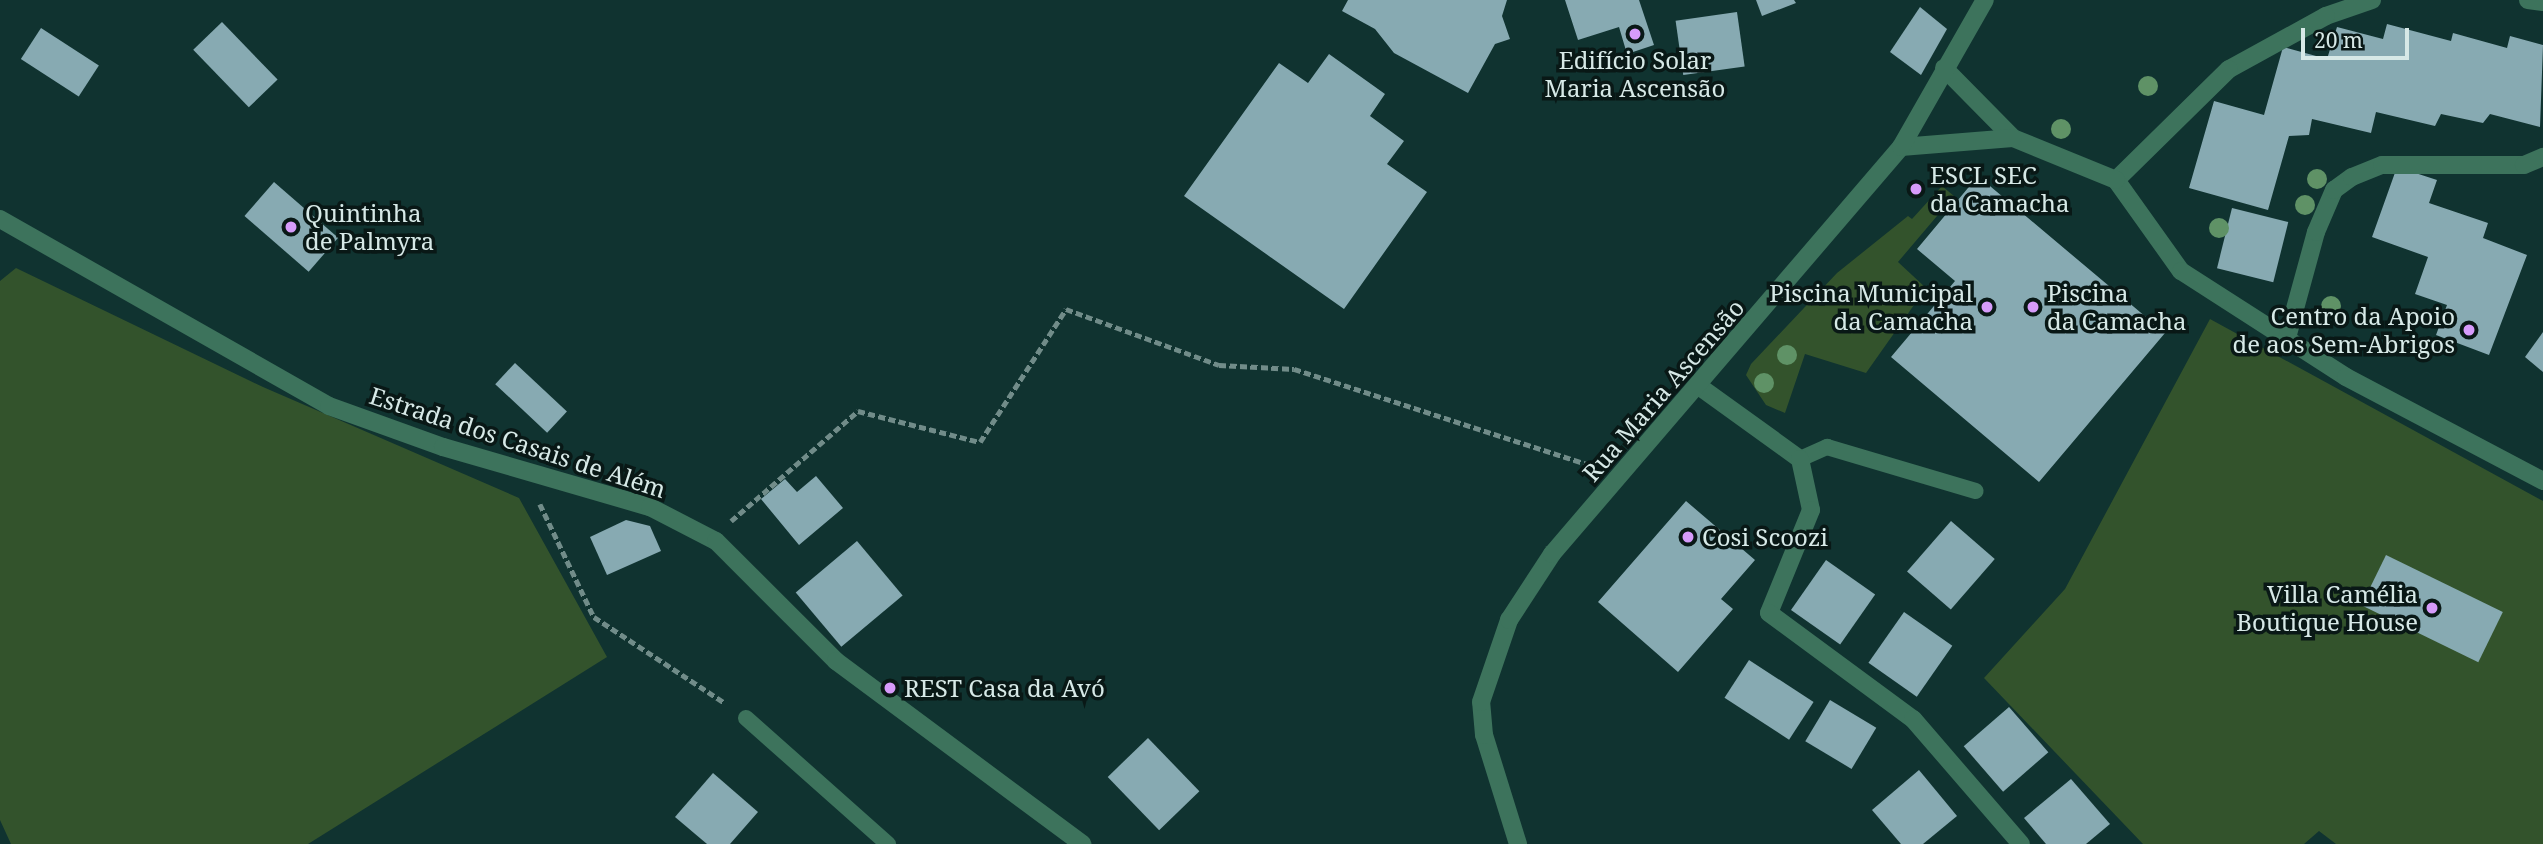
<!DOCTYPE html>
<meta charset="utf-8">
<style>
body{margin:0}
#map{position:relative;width:2543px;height:844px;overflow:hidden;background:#103330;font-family:"Noto Serif",serif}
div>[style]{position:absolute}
.green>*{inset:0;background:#33532c}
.building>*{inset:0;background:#87aab2;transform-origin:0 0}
.path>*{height:4.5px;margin-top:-2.25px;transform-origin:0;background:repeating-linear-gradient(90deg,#718c89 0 7px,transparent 0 10.5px)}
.lane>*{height:16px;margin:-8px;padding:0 8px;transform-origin:8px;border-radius:8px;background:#3d735c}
.street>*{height:18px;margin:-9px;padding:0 9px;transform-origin:9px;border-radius:9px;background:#3d735c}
.trees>*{width:20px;height:20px;margin:-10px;border-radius:50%;background:#5f9266}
.dots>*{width:19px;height:19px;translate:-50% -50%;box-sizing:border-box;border:4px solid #091816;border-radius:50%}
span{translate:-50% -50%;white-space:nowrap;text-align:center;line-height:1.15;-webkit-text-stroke:7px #091816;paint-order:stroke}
.poi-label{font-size:24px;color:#d7e9e7}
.left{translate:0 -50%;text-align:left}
.right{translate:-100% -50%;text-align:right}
.street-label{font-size:24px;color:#d7e9e7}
.scale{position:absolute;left:2301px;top:28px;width:108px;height:32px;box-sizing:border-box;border:4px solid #d7e9e7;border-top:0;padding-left:9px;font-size:21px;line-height:24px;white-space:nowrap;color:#d7e9e7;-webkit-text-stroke:5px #091816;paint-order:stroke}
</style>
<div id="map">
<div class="green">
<i style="clip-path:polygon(1942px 186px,1954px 196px,1898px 262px,1926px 288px,1866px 373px,1805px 354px,1785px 413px,1766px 405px,1746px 375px,1751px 364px,1837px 273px,1908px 216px,1912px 219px)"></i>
<i style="clip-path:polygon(16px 268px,263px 387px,519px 498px,607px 657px,308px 844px,11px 844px,0 820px,0 281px)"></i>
<i style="clip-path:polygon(2210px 319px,2543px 501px,2543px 844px,2336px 844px,2319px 831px,2304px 844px,2143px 844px,1984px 678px,2065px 589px)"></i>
</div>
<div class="building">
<i style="clip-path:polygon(1348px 0,1507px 0,1502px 16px,1510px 39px,1495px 44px,1468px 93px,1394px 53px,1375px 29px,1342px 11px)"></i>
<i style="clip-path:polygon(1565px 0,1639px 0,1654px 45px,1627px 54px,1619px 27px,1578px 40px)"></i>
<i style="clip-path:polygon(1756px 0,1794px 0,1796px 3px,1762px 16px)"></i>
<i style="clip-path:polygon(1920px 7px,1947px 29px,1921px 75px,1890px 52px)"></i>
<i style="left:1737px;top:12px;width:55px;height:62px;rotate:82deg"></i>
<i style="left:222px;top:22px;width:80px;height:40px;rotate:46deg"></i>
<i style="clip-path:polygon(2387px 24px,2451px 41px,2453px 33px,2507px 48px,2510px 36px,2543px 45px,2540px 127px,2490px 114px,2483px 123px,2441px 114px,2435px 126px,2376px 112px,2371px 133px,2312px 119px,2309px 135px,2289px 136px,2268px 210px,2189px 188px,2214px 101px,2264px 115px,2283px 47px,2327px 59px,2337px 27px,2383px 39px)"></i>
<i style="left:41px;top:28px;width:69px;height:37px;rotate:33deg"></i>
<i style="clip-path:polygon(1329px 54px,1385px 94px,1370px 116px,1404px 141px,1387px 164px,1427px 192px,1344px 309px,1184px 196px,1279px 63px,1308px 83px)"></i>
<i style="clip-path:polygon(2397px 167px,2437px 180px,2429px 203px,2488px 223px,2483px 238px,2527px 255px,2489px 355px,2436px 335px,2447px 305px,2415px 294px,2428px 257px,2372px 237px)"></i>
<i style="clip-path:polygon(1978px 176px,2165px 333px,2039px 482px,1891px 357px,1955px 281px,1917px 249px)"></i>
<i style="left:274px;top:182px;width:85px;height:45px;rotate:41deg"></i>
<i style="left:2232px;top:208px;width:58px;height:62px;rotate:14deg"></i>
<i style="clip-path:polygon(2543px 332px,2543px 372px,2525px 357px)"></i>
<i style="left:515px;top:363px;width:71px;height:29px;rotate:43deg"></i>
<i style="clip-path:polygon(816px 476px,843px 508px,799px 545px,761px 499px,785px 479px,797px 492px)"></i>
<i style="clip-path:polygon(1686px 501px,1755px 560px,1721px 599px,1733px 609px,1678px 672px,1598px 602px)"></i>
<i style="clip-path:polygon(626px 520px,650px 526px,661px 551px,607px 575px,590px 537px)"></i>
<i style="left:1951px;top:521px;width:58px;height:67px;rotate:41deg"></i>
<i style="left:857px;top:541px;width:71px;height:80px;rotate:50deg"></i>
<i style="left:2386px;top:555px;width:130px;height:56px;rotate:26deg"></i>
<i style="left:1826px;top:560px;width:60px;height:61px;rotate:35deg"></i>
<i style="left:1904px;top:612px;width:59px;height:62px;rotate:35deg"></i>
<i style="left:1749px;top:660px;width:77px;height:45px;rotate:33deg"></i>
<i style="left:1830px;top:700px;width:54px;height:48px;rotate:31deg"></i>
<i style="left:2009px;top:707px;width:60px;height:60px;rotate:49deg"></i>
<i style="left:1148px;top:738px;width:74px;height:56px;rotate:46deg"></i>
<i style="clip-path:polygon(1919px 770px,1957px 816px,1923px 844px,1901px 844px,1872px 810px)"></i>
<i style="clip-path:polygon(713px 773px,758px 812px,730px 844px,707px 844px,675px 817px)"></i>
<i style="clip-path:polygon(2071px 779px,2110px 824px,2086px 844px,2046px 844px,2024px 818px)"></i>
</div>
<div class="path">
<i style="left:540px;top:504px;width:125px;rotate:64.5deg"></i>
<i style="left:594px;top:617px;width:157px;rotate:33.3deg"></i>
<i style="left:731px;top:521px;width:168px;rotate:-40.9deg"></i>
<i style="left:858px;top:411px;width:126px;rotate:14.3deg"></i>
<i style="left:980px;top:442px;width:158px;rotate:-57.1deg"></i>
<i style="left:1066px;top:309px;width:163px;rotate:20.1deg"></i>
<i style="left:1219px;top:365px;width:75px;rotate:3.1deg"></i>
<i style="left:1294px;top:369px;width:313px;rotate:18deg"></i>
</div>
<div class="lane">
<i style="left:1800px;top:459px;width:30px;rotate:-24deg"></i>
<i style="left:1827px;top:447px;width:155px;rotate:16.5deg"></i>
<i style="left:746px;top:718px;width:190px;rotate:41.6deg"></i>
</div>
<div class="street">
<i style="left:2372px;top:0;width:49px;rotate:160.8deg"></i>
<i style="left:2326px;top:16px;width:111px;rotate:151.3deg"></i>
<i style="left:2229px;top:69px;width:158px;rotate:135.5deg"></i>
<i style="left:2116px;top:180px;width:112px;rotate:54.5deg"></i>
<i style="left:2181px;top:271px;width:196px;rotate:32.7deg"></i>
<i style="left:2346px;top:377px;width:223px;rotate:27.8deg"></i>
<i style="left:2528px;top:0;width:15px;rotate:8deg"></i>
<i style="left:1944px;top:68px;width:98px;rotate:45.4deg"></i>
<i style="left:2013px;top:138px;width:111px;rotate:22.2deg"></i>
<i style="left:1901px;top:147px;width:112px;rotate:-4.6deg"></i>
<i style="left:0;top:219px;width:378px;rotate:29.6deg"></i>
<i style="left:329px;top:406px;width:121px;rotate:19.8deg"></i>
<i style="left:443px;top:447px;width:216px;rotate:16.2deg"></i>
<i style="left:650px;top:507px;width:74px;rotate:27.3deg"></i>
<i style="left:716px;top:541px;width:170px;rotate:45deg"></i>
<i style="left:836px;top:661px;width:307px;rotate:36.6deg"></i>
<i style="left:2287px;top:338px;width:110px;rotate:-74.7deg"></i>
<i style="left:2316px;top:232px;width:46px;rotate:-66.8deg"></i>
<i style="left:2334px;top:190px;width:22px;rotate:-36deg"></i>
<i style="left:2352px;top:177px;width:32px;rotate:-22deg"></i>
<i style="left:2382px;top:165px;width:142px"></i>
<i style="left:2524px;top:165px;width:21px;rotate:-23deg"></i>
<i style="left:1700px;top:387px;width:123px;rotate:35.8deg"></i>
<i style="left:1800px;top:459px;width:52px;rotate:77.8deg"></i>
<i style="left:1811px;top:510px;width:111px;rotate:112.2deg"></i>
<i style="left:1769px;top:613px;width:179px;rotate:36.4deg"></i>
<i style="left:1913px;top:719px;width:165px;rotate:49.2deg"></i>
<i style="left:1518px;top:844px;width:114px;rotate:-107.3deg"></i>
<i style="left:1484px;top:735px;width:33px;rotate:-95deg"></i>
<i style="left:1481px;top:702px;width:87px;rotate:-71.1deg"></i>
<i style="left:1509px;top:620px;width:79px;rotate:-56.9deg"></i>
<i style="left:1552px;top:554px;width:536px;rotate:-49.39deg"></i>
<i style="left:1901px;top:147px;width:169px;rotate:-60.3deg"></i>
</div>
<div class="trees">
<i style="left:2148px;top:86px"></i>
<i style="left:2061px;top:129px"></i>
<i style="left:2317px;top:179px"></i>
<i style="left:2305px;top:205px"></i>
<i style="left:2219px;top:228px"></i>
<i style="left:2331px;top:306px"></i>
<i style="left:1787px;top:355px"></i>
<i style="left:1764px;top:383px"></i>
</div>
<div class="dots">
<i style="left:1635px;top:34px;background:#d69bfa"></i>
<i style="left:1916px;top:189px;background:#d69bfa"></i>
<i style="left:291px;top:227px;background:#d69bfa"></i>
<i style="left:1987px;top:307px;background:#d69bfa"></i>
<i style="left:2033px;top:307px;background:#d69bfa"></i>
<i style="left:2469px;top:330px;background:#d69bfa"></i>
<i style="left:1688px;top:537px;background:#d69bfa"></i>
<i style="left:2432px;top:608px;background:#d69bfa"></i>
<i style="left:890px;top:688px;background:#d69bfa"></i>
</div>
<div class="poi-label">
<span style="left:1635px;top:74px">Edifício Solar<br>Maria Ascensão</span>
<span class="left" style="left:1930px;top:189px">ESCL SEC<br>da Camacha</span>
<span class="left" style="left:305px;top:227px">Quintinha<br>de Palmyra</span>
<span class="right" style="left:1973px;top:307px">Piscina Municipal<br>da Camacha</span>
<span class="left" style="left:2047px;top:307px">Piscina<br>da Camacha</span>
<span class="right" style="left:2455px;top:330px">Centro da Apoio<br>de aos Sem-Abrigos</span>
<span class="left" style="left:1702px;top:537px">Cosi Scoozi</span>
<span class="right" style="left:2418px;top:608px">Villa Camélia<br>Boutique House</span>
<span class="left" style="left:904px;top:688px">REST Casa da Avó</span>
</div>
<div class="street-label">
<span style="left:1663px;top:390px;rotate:-49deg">Rua Maria Ascensão</span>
<span style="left:518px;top:442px;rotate:18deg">Estrada dos Casais de Além</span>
</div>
<div class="scale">20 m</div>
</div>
